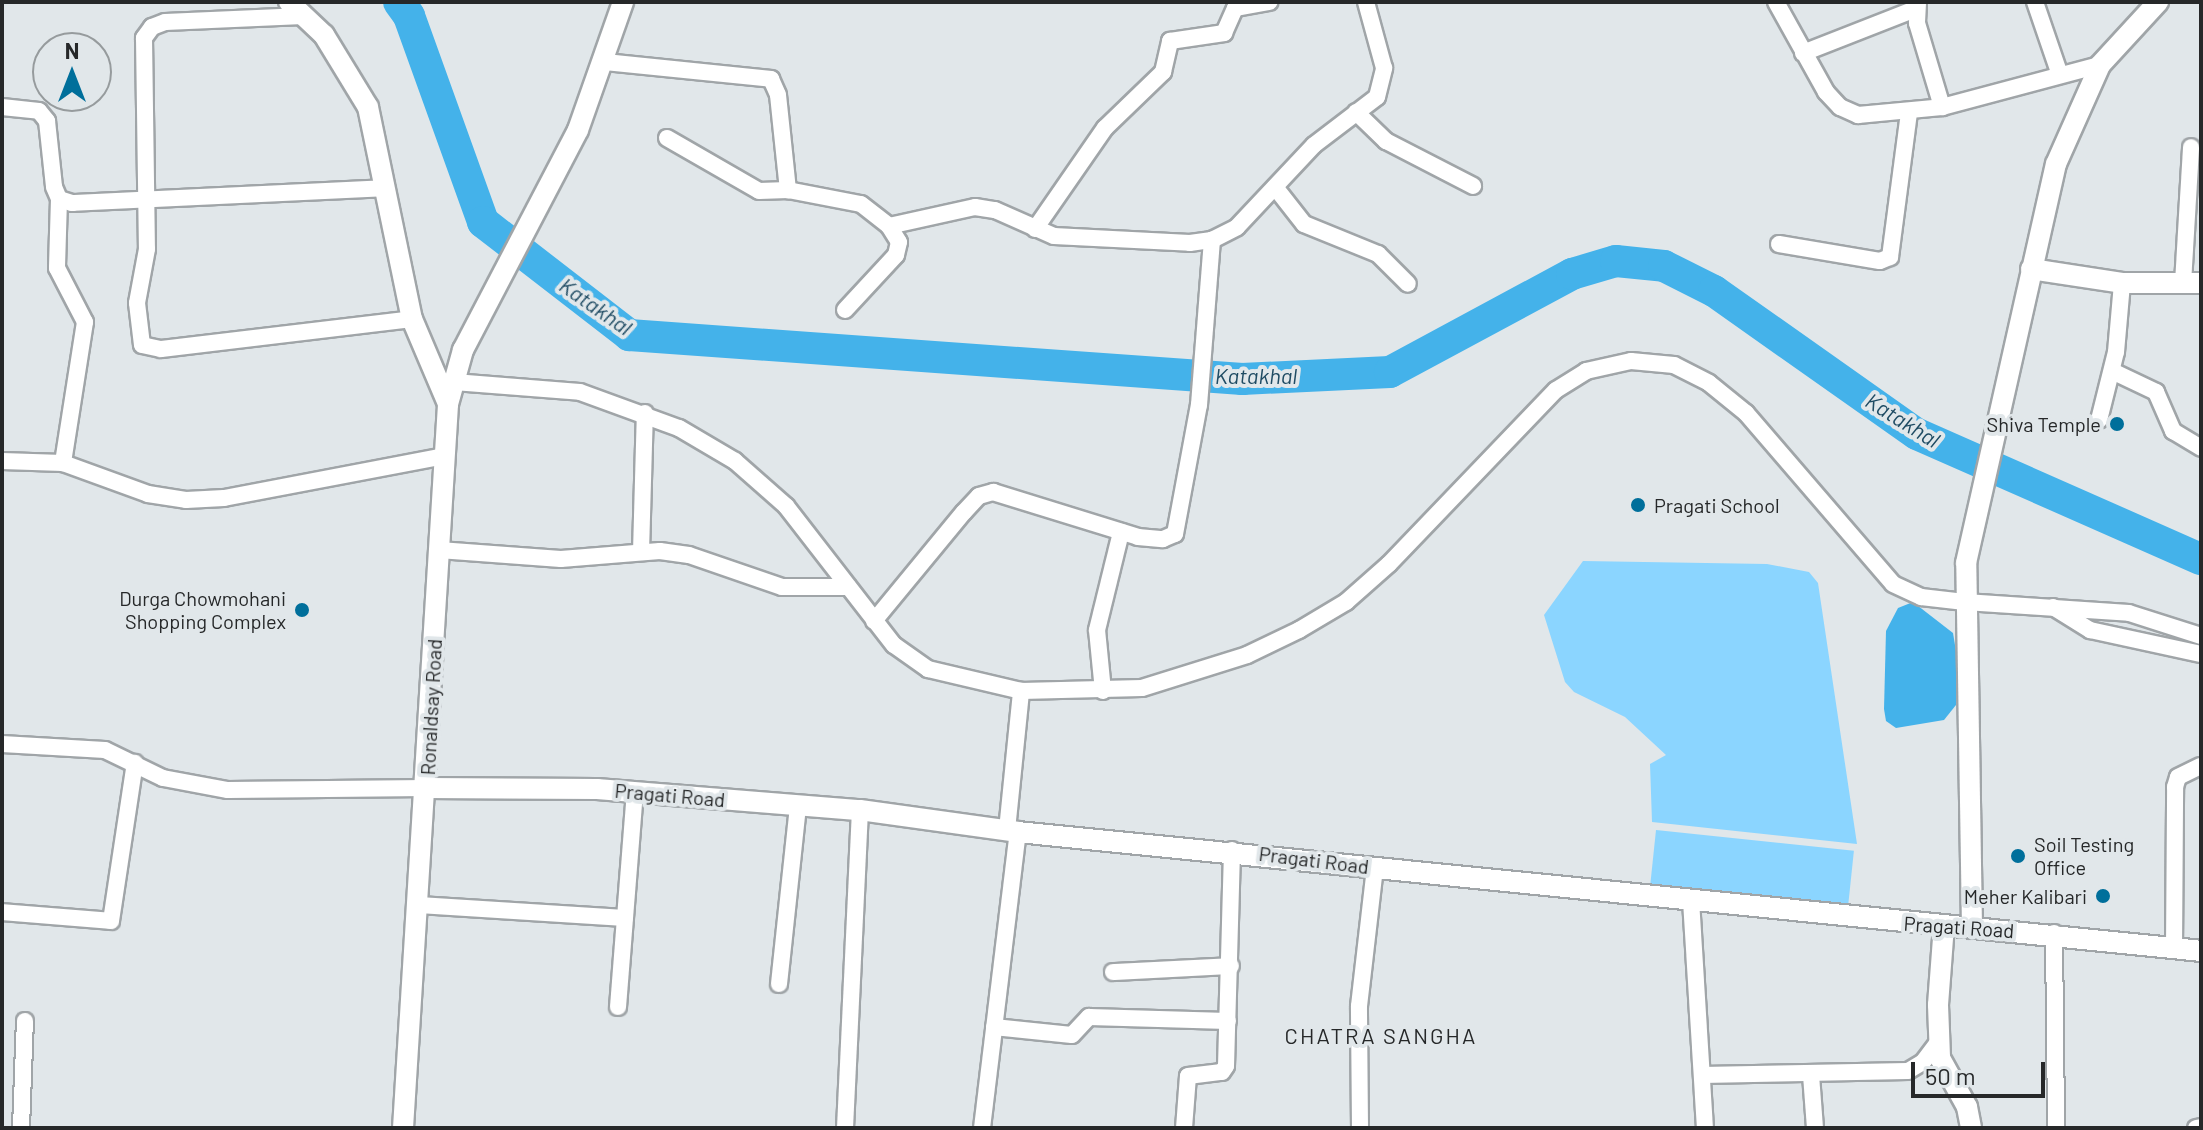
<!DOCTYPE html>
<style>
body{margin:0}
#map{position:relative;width:2203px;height:1130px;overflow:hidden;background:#e1e7ea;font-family:Barlow,sans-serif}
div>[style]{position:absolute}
.green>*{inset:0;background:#8bd5ff;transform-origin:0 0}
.water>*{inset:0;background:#44b2ea}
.river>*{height:32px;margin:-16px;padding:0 16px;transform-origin:16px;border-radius:16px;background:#44b2ea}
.roads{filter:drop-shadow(2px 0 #a0a5a8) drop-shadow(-2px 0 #a0a5a8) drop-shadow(0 2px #a0a5a8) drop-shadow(0 -2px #a0a5a8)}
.minor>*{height:16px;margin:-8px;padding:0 8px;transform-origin:8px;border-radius:8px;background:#fff}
.tertiary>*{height:20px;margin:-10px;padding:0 10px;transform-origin:10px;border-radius:10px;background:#fff}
.dots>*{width:22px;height:22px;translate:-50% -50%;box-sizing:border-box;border:4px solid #e1e7ea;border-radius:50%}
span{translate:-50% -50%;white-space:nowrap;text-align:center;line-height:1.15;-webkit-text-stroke:8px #e1e7ea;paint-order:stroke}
.poi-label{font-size:20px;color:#262829}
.right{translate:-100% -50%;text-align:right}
.left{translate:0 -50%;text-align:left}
.street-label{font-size:20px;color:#262829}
.water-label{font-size:22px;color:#1f4b63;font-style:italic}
.neighbourhood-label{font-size:22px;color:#262829;letter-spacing:2px}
.frame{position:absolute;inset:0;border:4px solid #262829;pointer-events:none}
.north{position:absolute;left:32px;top:32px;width:80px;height:80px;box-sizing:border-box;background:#e1e7ea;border:2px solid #969b9d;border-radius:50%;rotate:0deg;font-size:22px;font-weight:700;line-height:32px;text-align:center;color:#262829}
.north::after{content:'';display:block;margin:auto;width:28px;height:36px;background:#006f9b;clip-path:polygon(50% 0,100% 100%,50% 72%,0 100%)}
.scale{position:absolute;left:1911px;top:1062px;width:134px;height:36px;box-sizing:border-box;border:4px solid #262829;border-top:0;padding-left:10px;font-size:24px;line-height:28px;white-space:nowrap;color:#262829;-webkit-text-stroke:6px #e1e7ea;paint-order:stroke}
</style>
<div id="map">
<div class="green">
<i style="clip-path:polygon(1583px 561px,1767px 564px,1809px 572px,1818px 583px,1857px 844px,1652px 822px,1650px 764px,1666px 755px,1625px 717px,1574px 692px,1565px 682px,1544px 615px)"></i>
<i style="left:1656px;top:830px;width:199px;height:55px;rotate:6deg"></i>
</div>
<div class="water">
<i style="clip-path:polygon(1913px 602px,1953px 633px,1959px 669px,1956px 705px,1944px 720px,1896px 728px,1886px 721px,1884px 709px,1886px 631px,1898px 608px)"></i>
</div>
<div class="river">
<i style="left:399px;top:2px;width:17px;rotate:54deg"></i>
<i style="left:409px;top:16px;width:219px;rotate:70.2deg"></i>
<i style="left:483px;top:222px;width:185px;rotate:37.7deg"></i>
<i style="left:629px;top:335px;width:615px;rotate:4.11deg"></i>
<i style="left:1242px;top:379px;width:148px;rotate:-2.7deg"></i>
<i style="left:1390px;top:372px;width:207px;rotate:-28.3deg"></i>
<i style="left:1572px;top:274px;width:46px;rotate:-16.5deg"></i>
<i style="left:1616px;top:261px;width:48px;rotate:5.9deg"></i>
<i style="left:1664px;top:266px;width:56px;rotate:26.6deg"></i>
<i style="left:1714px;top:291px;width:248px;rotate:35.2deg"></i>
<i style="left:1917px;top:434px;width:310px;rotate:23.8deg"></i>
</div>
<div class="roads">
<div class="minor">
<i style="left:1776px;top:2px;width:103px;rotate:60.9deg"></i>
<i style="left:1826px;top:92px;width:21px;rotate:47deg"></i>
<i style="left:1840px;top:107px;width:20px;rotate:24deg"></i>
<i style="left:1858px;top:115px;width:84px;rotate:-5.4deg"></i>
<i style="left:1942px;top:107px;width:163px;rotate:-14.9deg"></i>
<i style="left:2035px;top:2px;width:77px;rotate:71.1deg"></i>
<i style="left:1918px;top:3px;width:20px;rotate:93deg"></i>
<i style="left:1917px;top:23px;width:88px;rotate:73.4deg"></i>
<i style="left:303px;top:16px;width:138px;rotate:177.5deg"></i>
<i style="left:165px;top:22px;width:14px;rotate:159deg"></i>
<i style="left:152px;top:27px;width:14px;rotate:126deg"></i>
<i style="left:144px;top:38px;width:211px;rotate:89.2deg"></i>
<i style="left:147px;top:249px;width:55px;rotate:100.5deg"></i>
<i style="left:137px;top:303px;width:42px;rotate:83.2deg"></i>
<i style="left:142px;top:345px;width:19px;rotate:12deg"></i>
<i style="left:161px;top:349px;width:253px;rotate:-6.8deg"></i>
<i style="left:1803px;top:53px;width:120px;rotate:-21.4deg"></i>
<i style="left:605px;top:62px;width:167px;rotate:5.8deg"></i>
<i style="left:771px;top:79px;width:17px;rotate:66deg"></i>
<i style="left:778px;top:95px;width:96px;rotate:84deg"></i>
<i style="left:788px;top:190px;width:74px;rotate:10.9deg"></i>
<i style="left:861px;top:204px;width:36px;rotate:38deg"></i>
<i style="left:889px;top:226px;width:88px;rotate:-12.5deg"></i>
<i style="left:975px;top:207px;width:20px;rotate:9deg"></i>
<i style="left:995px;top:210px;width:64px;rotate:23.8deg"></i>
<i style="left:1054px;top:236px;width:136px;rotate:2.9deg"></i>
<i style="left:1190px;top:243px;width:22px;rotate:-8deg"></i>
<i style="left:1212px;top:240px;width:28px;rotate:-27deg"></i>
<i style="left:1237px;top:227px;width:112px;rotate:-46.8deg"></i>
<i style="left:1314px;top:145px;width:79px;rotate:-37.3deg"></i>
<i style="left:1377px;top:97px;width:30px;rotate:-76deg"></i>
<i style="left:1384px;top:68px;width:68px;rotate:-105.3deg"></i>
<i style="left:2px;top:107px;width:37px;rotate:6deg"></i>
<i style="left:39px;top:111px;width:13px;rotate:51deg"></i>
<i style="left:47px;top:121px;width:66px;rotate:83.9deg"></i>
<i style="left:54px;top:187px;width:13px;rotate:67deg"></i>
<i style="left:59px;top:199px;width:14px;rotate:17deg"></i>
<i style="left:72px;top:203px;width:314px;rotate:-2.7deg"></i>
<i style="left:1356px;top:112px;width:42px;rotate:44deg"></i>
<i style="left:1386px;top:141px;width:98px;rotate:27.3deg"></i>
<i style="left:667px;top:138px;width:106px;rotate:29.9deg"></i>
<i style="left:759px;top:191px;width:29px;rotate:-2deg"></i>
<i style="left:1275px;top:187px;width:47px;rotate:51.9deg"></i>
<i style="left:1304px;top:224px;width:80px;rotate:22.1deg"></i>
<i style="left:1378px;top:254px;width:42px;rotate:45deg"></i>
<i style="left:59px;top:199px;width:69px;rotate:91.7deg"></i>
<i style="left:57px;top:268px;width:61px;rotate:62.6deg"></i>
<i style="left:85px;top:322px;width:143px;rotate:98.9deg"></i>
<i style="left:1035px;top:229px;width:123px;rotate:-55.3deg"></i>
<i style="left:1105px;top:128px;width:81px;rotate:-44deg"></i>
<i style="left:1163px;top:72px;width:32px;rotate:-77deg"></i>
<i style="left:1170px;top:41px;width:55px;rotate:-8.4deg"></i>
<i style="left:1224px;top:33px;width:27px;rotate:-66deg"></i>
<i style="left:1235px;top:8px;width:35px;rotate:-10deg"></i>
<i style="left:1779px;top:244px;width:102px;rotate:9.6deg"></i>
<i style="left:1880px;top:261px;width:11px;rotate:-22deg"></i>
<i style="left:1890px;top:257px;width:145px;rotate:-82.5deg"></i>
<i style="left:2183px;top:283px;width:136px;rotate:-86.6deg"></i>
<i style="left:845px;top:310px;width:75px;rotate:-47.2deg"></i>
<i style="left:896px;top:255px;width:13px;rotate:-77deg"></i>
<i style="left:899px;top:242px;width:19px;rotate:-122deg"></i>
<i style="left:2112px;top:371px;width:49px;rotate:25.5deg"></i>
<i style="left:2156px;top:392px;width:43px;rotate:66.4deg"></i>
<i style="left:2173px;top:431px;width:33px;rotate:31deg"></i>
<i style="left:454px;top:382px;width:126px;rotate:4.5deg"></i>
<i style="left:580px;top:392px;width:105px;rotate:20deg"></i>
<i style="left:679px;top:428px;width:65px;rotate:30.5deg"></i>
<i style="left:735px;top:461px;width:68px;rotate:41.4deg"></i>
<i style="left:786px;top:506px;width:176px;rotate:52.2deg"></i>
<i style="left:894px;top:645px;width:42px;rotate:35.2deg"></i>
<i style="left:928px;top:669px;width:96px;rotate:13.3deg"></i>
<i style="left:1021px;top:691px;width:121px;rotate:-1.4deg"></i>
<i style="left:1142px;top:688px;width:110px;rotate:-17.4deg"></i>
<i style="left:1247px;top:655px;width:58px;rotate:-25.7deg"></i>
<i style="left:1299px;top:630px;width:55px;rotate:-30.8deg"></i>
<i style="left:1346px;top:602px;width:57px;rotate:-41.5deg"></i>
<i style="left:1389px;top:564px;width:241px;rotate:-46.2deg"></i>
<i style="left:1556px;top:390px;width:36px;rotate:-32deg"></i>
<i style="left:1586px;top:371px;width:46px;rotate:-12.5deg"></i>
<i style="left:1631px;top:361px;width:43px;rotate:5.3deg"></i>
<i style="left:1674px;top:365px;width:39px;rotate:27deg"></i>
<i style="left:1709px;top:383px;width:48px;rotate:39deg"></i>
<i style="left:1746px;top:413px;width:225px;rotate:49.3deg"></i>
<i style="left:1893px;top:584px;width:31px;rotate:25deg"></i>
<i style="left:1921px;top:597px;width:44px;rotate:6.5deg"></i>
<i style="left:1965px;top:602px;width:164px;rotate:3.8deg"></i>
<i style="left:2129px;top:613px;width:76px;rotate:17.7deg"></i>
<i style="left:2099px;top:420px;width:70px;rotate:-76deg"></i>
<i style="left:2116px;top:352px;width:69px;rotate:-85deg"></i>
<i style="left:2px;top:461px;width:61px;rotate:1.9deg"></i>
<i style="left:63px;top:463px;width:90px;rotate:20deg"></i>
<i style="left:148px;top:494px;width:38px;rotate:9deg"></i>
<i style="left:186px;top:500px;width:38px;rotate:-3deg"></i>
<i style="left:224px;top:498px;width:224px;rotate:-10.8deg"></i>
<i style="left:439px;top:550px;width:122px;rotate:4.2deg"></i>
<i style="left:561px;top:559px;width:99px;rotate:-4.6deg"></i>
<i style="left:660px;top:551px;width:29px;rotate:8deg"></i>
<i style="left:689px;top:555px;width:98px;rotate:19deg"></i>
<i style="left:782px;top:587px;width:66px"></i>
<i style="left:641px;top:552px;width:139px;rotate:-88.4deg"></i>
<i style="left:2053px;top:607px;width:44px;rotate:31.9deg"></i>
<i style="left:2090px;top:630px;width:114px;rotate:12.2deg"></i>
<i style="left:874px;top:621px;width:141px;rotate:-50.5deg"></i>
<i style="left:964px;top:512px;width:22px;rotate:-47deg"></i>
<i style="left:979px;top:496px;width:15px;rotate:-16deg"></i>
<i style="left:993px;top:492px;width:152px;rotate:17.2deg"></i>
<i style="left:1138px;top:537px;width:25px;rotate:5deg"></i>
<i style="left:1163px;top:539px;width:13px;rotate:-23deg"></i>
<i style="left:1175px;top:534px;width:131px;rotate:-79.5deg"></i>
<i style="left:1199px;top:405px;width:166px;rotate:-85.5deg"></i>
<i style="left:1103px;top:691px;width:61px;rotate:-95.6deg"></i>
<i style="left:1097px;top:630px;width:101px;rotate:-76.2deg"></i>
<i style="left:2px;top:744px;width:103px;rotate:3.3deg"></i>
<i style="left:105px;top:750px;width:64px;rotate:25.8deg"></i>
<i style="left:163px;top:778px;width:66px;rotate:10.5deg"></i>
<i style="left:228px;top:790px;width:199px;rotate:-0.6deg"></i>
<i style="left:1007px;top:830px;width:140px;rotate:-84.2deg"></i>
<i style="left:1691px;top:900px;width:228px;rotate:86.5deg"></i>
<i style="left:419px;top:905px;width:206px;rotate:3.6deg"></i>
<i style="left:2px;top:912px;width:109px;rotate:4.7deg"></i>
<i style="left:111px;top:921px;width:160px;rotate:-81.4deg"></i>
<i style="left:2054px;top:933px;width:195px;rotate:89.4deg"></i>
<i style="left:2174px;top:948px;width:161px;rotate:-89.6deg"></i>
<i style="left:2175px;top:787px;width:10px;rotate:-73deg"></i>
<i style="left:2178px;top:777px;width:25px;rotate:-26deg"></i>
<i style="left:1113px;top:972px;width:118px;rotate:-2.9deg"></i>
<i style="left:779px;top:984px;width:180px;rotate:-83.9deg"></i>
<i style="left:618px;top:1007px;width:216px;rotate:-85.5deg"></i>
<i style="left:994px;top:1027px;width:78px;rotate:5.9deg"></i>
<i style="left:1072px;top:1035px;width:25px;rotate:-47deg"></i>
<i style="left:1089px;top:1017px;width:139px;rotate:1.6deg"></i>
<i style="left:1702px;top:1075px;width:206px;rotate:-1.1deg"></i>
<i style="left:1908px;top:1071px;width:17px;rotate:-31deg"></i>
<i style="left:1923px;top:1062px;width:26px;rotate:-53deg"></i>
<i style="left:1811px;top:1075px;width:53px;rotate:85.7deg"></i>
<i style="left:21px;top:1128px;width:107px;rotate:-87.9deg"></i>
<i style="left:845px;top:1128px;width:318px;rotate:-87.3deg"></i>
<i style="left:982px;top:1128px;width:298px;rotate:-83.1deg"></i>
<i style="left:1184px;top:1128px;width:52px;rotate:-85.6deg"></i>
<i style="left:1188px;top:1076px;width:34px;rotate:-7deg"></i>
<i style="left:1222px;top:1072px;width:7px;rotate:-56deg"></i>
<i style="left:1226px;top:1066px;width:216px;rotate:-88.4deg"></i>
<i style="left:1360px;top:1128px;width:122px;rotate:-90.5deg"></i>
<i style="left:1359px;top:1006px;width:140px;rotate:-83.4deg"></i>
<i style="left:2196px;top:1128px;width:5px;rotate:-11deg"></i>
</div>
<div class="tertiary">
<i style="left:289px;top:2px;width:48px;rotate:43.3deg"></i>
<i style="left:324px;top:35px;width:84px;rotate:58.6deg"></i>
<i style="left:368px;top:107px;width:217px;rotate:78.3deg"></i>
<i style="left:412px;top:319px;width:92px;rotate:67deg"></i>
<i style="left:2031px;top:269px;width:92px;rotate:8.7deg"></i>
<i style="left:2122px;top:283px;width:79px"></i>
<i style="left:427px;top:788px;width:170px;rotate:0.3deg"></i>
<i style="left:597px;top:789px;width:264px;rotate:4.6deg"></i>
<i style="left:860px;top:810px;width:160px;rotate:7.9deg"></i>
<i style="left:1018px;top:832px;width:1189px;rotate:5.74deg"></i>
<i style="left:1944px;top:925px;width:80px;rotate:94.3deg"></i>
<i style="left:1938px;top:1005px;width:53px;rotate:87.8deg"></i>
<i style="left:1940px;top:1058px;width:56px;rotate:61.1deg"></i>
<i style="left:1967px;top:1107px;width:21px;rotate:79deg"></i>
<i style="left:1972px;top:928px;width:365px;rotate:-90.9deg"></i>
<i style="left:1966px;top:563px;width:409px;rotate:-77.3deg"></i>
<i style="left:2056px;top:164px;width:108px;rotate:-66deg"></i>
<i style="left:2100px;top:65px;width:86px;rotate:-47.4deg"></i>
<i style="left:403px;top:1128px;width:725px;rotate:-86.44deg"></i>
<i style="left:448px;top:404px;width:56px;rotate:-74.5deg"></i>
<i style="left:463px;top:350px;width:248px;rotate:-62.4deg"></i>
<i style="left:578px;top:130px;width:136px;rotate:-70.6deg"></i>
</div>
</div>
<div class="dots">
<i style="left:2117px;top:424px;background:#006f9b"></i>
<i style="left:1638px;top:505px;background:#006f9b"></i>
<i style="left:302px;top:610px;background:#006f9b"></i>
<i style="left:2018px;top:856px;background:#006f9b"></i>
<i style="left:2103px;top:896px;background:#006f9b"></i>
</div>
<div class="poi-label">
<span class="right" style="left:2101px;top:424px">Shiva Temple</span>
<span class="left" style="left:1654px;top:505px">Pragati School</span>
<span class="right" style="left:286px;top:610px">Durga Chowmohani<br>Shopping Complex</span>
<span class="left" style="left:2034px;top:856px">Soil Testing<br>Office</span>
<span class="right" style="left:2087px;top:896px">Meher Kalibari</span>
</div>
<div class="street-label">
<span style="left:431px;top:707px;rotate:-87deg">Ronaldsay Road</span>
<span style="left:670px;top:795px;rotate:5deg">Pragati Road</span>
<span style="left:1314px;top:860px;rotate:7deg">Pragati Road</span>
<span style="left:1959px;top:927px;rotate:4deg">Pragati Road</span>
</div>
<div class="water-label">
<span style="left:596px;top:306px;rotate:35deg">Katakhal</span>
<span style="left:1256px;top:376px">Katakhal</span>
<span style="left:1903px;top:420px;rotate:32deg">Katakhal</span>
</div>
<div class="neighbourhood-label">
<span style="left:1381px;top:1036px">CHATRA SANGHA</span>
</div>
<div class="frame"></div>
<div class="north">N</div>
<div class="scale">50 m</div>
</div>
